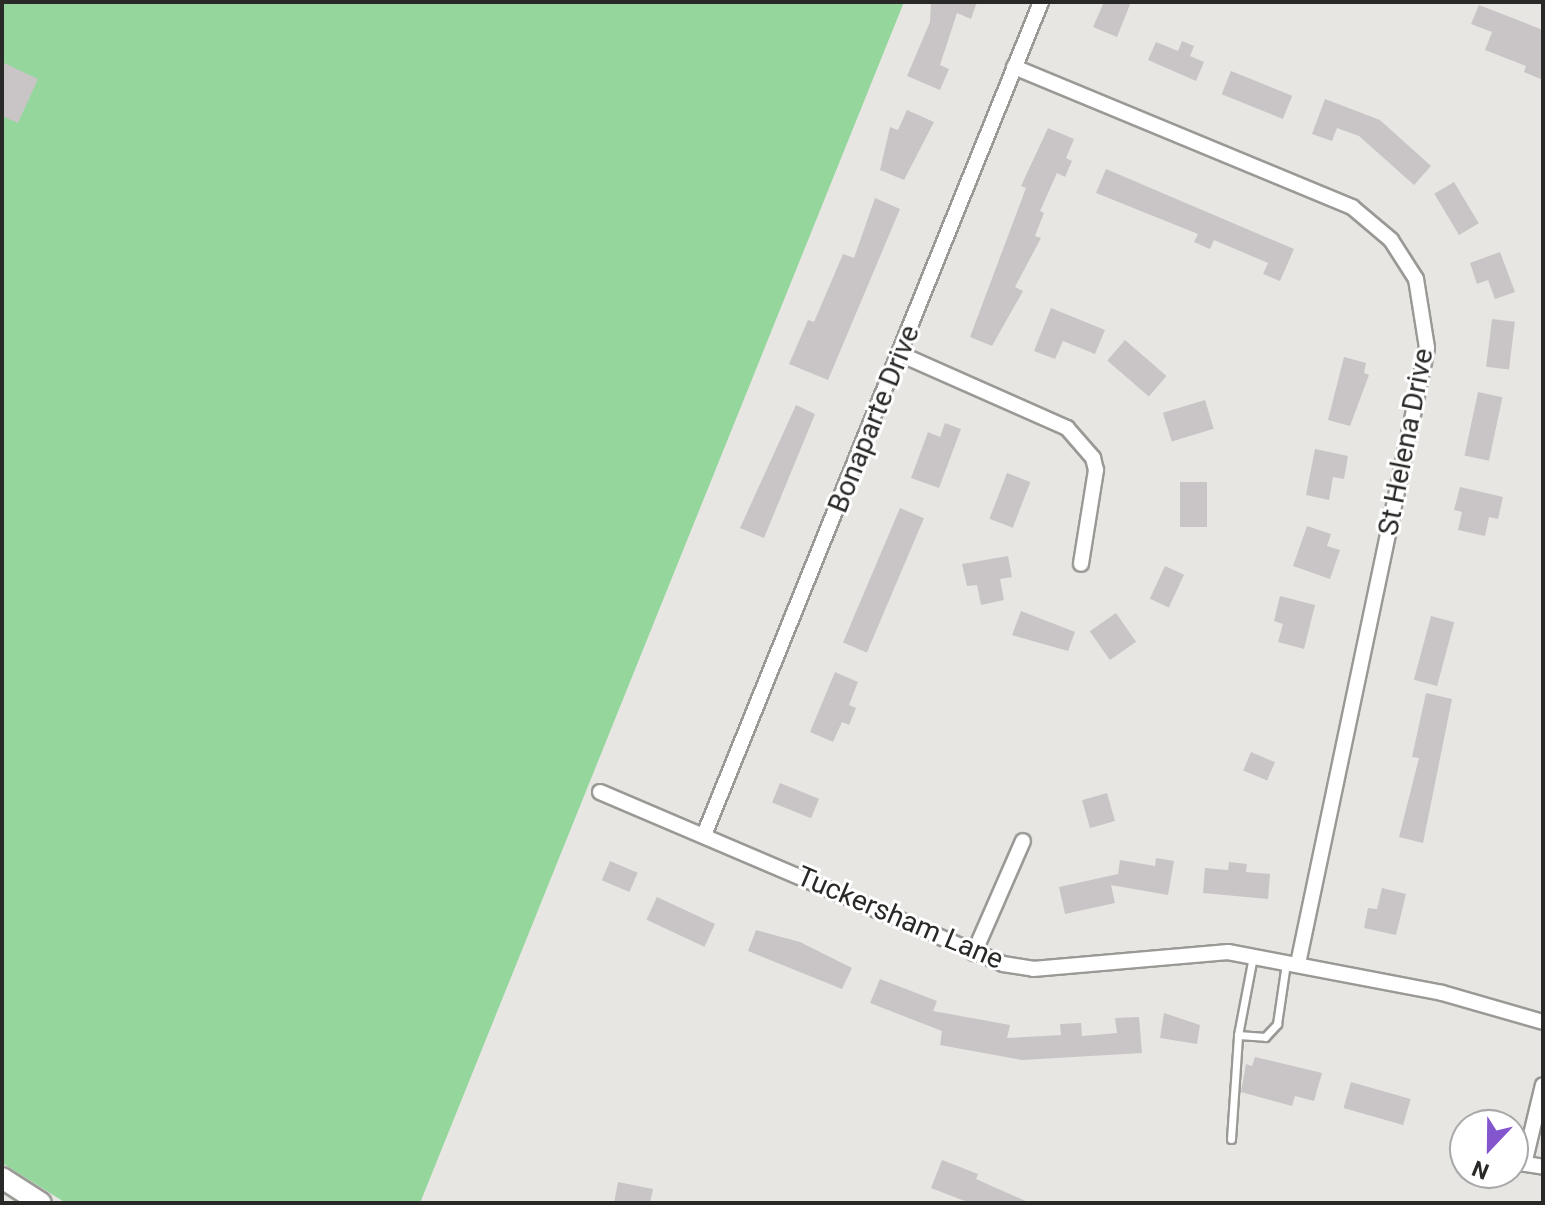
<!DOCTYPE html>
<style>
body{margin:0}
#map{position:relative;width:1545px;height:1205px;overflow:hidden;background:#e7e6e2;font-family:Roboto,sans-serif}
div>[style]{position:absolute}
.green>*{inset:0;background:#94d69c}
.building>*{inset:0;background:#c9c5c7;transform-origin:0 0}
.roads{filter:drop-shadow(2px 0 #9a9995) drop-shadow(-2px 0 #9a9995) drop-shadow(0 2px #9a9995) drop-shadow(0 -2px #9a9995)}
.lane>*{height:7px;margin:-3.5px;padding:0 3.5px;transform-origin:3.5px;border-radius:3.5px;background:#fff}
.street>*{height:14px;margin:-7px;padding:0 7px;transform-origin:7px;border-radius:7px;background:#fff}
.secondary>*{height:20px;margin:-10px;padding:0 10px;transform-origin:10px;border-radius:10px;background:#fff}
span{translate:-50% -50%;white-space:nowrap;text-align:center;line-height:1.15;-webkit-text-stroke:6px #fff;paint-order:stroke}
.street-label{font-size:28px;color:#292927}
.frame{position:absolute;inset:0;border:4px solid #292927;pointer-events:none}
.north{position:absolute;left:1449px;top:1109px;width:80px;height:80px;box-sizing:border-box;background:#fff;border:2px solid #a9a9a9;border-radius:50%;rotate:202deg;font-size:22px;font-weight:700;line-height:32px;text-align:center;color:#292927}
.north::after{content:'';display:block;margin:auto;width:28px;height:36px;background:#8456ce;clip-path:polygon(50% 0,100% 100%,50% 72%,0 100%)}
</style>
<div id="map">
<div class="green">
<i style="clip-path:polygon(2px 2px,904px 2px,420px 1203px,66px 1203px,2px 1163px)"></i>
</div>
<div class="building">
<i style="clip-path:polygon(931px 2px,977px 2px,971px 19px,957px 13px,940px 65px,949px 69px,940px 90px,907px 76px,930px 22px)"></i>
<i style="clip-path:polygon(1104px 2px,1131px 2px,1117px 37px,1093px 27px)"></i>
<i style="clip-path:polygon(1479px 5px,1543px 30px,1543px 80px,1524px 72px,1526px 66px,1485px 50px,1492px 32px,1471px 24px)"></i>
<i style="clip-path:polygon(1182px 41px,1194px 46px,1190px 56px,1204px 62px,1196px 81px,1148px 60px,1156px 42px,1178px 51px)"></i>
<i style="clip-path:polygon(2px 62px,38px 79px,18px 123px,2px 116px)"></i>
<i style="left:1231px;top:71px;width:66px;height:25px;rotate:22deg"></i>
<i style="clip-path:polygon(1325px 99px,1380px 120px,1431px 166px,1414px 185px,1359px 136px,1337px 128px,1332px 141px,1312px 134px)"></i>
<i style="clip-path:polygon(907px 110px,934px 122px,904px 180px,880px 170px,890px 127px,898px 130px)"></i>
<i style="clip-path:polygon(1048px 128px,1074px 139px,1066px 158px,1072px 161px,1065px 177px,1057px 173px,1040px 211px,1044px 213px,1035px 236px,1041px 238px,1015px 287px,1023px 291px,992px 346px,970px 337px,1026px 188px,1021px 186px)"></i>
<i style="clip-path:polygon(1106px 169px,1294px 249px,1280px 281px,1263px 274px,1268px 263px,1214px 240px,1210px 249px,1194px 242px,1198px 234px,1096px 193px)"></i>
<i style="left:1454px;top:182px;width:48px;height:23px;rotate:59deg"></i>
<i style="clip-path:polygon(875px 198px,900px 209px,828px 380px,789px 364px,808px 320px,814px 322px,843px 254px,854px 258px)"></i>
<i style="clip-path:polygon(1500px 252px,1515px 292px,1495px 299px,1488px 280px,1477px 284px,1470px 263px)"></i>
<i style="clip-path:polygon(1051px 308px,1105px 330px,1095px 354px,1063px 341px,1055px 359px,1034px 351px)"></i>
<i style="left:1492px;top:319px;width:23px;height:48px;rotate:7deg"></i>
<i style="left:1125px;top:340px;width:55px;height:27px;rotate:41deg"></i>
<i style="clip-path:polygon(1344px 357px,1366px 363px,1364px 373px,1369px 375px,1350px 426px,1328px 420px)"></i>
<i style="left:1478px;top:392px;width:25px;height:65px;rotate:12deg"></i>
<i style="left:1205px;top:400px;width:30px;height:44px;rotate:73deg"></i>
<i style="clip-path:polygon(796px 405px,815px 414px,764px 538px,740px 528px)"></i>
<i style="clip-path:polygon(945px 423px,961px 429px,939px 488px,911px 478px,928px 432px,940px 437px)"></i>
<i style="clip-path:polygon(1315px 449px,1348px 456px,1344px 479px,1333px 477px,1329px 500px,1306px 495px)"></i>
<i style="left:1007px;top:473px;width:25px;height:49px;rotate:21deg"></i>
<i style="left:1180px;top:482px;width:27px;height:45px"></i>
<i style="clip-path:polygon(1460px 487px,1503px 497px,1498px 519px,1489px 517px,1485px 536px,1458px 530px,1462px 512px,1454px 510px)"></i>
<i style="left:900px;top:508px;width:26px;height:146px;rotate:23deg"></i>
<i style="clip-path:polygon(1307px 526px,1331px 534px,1327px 546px,1340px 550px,1330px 579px,1293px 566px)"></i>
<i style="clip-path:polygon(1008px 556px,1012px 577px,1000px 579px,1004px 600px,981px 605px,977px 585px,967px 586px,962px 564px)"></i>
<i style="left:1165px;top:566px;width:21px;height:36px;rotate:25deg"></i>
<i style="clip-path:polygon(1280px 596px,1315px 605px,1304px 649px,1278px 642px,1283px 624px,1274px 621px)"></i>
<i style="clip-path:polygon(1021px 611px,1075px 632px,1068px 651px,1012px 635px)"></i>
<i style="left:1116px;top:613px;width:35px;height:32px;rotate:55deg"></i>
<i style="left:1431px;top:616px;width:24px;height:66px;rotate:15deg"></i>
<i style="clip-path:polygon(835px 672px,858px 682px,849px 705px,856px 708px,849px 725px,842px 722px,833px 742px,810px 732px)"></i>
<i style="clip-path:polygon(1426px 693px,1452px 699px,1423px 843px,1399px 837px,1419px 758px,1412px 757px)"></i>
<i style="left:1251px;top:752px;width:26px;height:20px;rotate:23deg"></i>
<i style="left:780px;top:783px;width:42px;height:21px;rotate:22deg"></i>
<i style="left:1107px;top:793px;width:29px;height:26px;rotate:74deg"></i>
<i style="clip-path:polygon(1156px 858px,1174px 861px,1168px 895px,1111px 885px,1115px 903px,1065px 914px,1059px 887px,1118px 874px,1120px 860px,1155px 866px)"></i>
<i style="left:610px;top:861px;width:30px;height:21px;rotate:23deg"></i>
<i style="clip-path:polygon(1229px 862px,1247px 864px,1246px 872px,1270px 874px,1268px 899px,1203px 893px,1205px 868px,1228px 870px)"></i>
<i style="clip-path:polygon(1382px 888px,1406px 894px,1396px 935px,1364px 928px,1368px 908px,1377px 909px)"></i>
<i style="left:657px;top:897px;width:64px;height:25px;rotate:25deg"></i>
<i style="clip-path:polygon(756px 930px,800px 942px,852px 968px,842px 989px,748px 951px)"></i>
<i style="clip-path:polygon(880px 979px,937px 1001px,933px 1011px,1010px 1025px,1007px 1038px,1061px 1035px,1060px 1024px,1081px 1023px,1082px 1036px,1117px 1033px,1115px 1018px,1139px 1017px,1142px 1053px,1022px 1060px,940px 1045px,942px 1031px,870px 1003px)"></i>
<i style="clip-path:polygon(1164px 1013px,1200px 1025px,1197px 1044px,1160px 1038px)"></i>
<i style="clip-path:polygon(1255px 1057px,1322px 1073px,1314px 1101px,1295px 1096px,1292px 1106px,1241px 1092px,1246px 1064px,1252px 1066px)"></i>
<i style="left:1351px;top:1082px;width:62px;height:27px;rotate:16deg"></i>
<i style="clip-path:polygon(942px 1160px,978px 1174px,976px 1179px,1030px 1203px,970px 1203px,931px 1188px)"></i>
<i style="clip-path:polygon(618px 1182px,653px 1189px,650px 1203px,614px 1203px)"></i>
</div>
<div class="roads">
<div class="lane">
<i style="left:1238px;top:1035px;width:27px;rotate:4deg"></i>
<i style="left:1265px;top:1037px;width:18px;rotate:-47deg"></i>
<i style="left:1277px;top:1024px;width:62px;rotate:-81.6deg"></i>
<i style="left:1231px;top:1139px;width:104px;rotate:-86.1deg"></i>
<i style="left:1238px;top:1035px;width:80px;rotate:-79.2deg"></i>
</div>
<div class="street">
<i style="left:1014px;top:67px;width:366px;rotate:22.5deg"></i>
<i style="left:1352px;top:207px;width:51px;rotate:40.2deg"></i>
<i style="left:1391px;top:240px;width:46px;rotate:57.3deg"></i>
<i style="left:1416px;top:279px;width:70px;rotate:80.9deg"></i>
<i style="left:1427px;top:348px;width:629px;rotate:101.83deg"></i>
<i style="left:900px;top:354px;width:183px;rotate:23.9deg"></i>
<i style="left:1067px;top:428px;width:40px;rotate:49deg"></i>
<i style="left:1093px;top:458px;width:12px;rotate:76deg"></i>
<i style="left:1096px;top:470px;width:95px;rotate:99.1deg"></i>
<i style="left:600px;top:792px;width:438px;rotate:23.1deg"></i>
<i style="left:1003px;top:964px;width:30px;rotate:9deg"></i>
<i style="left:1033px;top:969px;width:196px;rotate:-5deg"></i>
<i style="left:1228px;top:952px;width:218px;rotate:10.8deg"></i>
<i style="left:1442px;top:993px;width:105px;rotate:16deg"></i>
<i style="left:704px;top:835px;width:899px;rotate:-67.97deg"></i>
<i style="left:974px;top:953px;width:122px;rotate:-66.4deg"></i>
<i style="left:1513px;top:1162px;width:30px;rotate:9deg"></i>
<i style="left:1524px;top:1164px;width:81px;rotate:-76.5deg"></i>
</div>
<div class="secondary">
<i style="left:2px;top:1178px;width:46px;rotate:32.7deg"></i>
</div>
</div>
<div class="street-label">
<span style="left:874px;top:419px;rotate:-68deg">Bonaparte Drive</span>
<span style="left:1406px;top:442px;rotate:-79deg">St Helena Drive</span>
<span style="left:900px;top:918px;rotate:23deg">Tuckersham Lane</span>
</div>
<div class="frame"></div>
<div class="north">N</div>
</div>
